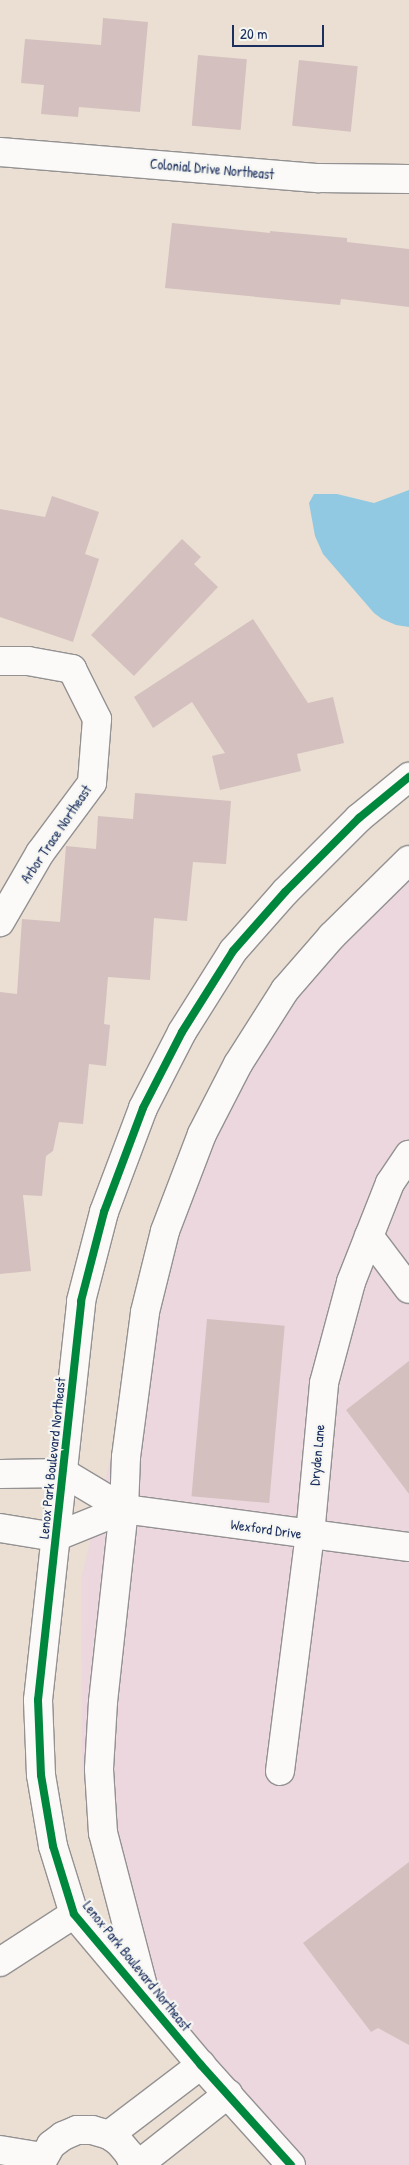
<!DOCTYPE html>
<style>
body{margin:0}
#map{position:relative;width:409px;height:2165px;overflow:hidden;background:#eadfd2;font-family:"Patrick Hand",sans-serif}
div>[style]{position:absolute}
.built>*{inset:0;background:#ecd7df}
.water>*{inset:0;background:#92c9e2}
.building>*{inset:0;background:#d4c0bf;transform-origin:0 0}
.roads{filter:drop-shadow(1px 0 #939192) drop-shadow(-1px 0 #939192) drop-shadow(0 1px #939192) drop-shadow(0 -1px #939192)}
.minor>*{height:28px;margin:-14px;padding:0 14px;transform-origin:14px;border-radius:14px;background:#fcfaf8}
.cycleway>*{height:8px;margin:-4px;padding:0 4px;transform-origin:4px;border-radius:4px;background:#00873e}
span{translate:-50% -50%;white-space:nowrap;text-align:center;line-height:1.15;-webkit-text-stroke:4.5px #f6f6f2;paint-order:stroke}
.street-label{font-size:14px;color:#1b2f5e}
.scale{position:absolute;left:232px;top:25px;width:92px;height:22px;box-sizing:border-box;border:2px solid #1b2f5e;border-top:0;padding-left:6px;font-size:15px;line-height:18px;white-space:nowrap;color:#1b2f5e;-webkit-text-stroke:4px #f6f6f2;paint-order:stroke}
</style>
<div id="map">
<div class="built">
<i style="clip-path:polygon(409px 854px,409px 2165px,270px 2165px,180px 2058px,107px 1877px,82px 1770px,81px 1579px,164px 1239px,210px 1086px)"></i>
</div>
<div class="water">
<i style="clip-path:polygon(409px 490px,409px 627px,396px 625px,382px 619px,374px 613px,323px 554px,315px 536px,309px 503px,314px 494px,337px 494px,374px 503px)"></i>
</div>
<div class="building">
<i style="clip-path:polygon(103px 18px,148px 22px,140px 112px,79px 107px,78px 117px,41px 114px,44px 85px,21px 83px,25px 39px,101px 45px)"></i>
<i style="left:198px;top:55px;width:49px;height:71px;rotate:5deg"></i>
<i style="left:299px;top:60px;width:59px;height:66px;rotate:6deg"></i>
<i style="clip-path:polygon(172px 223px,270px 233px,270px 231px,347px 238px,347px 242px,409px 249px,409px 307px,341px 299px,340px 305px,165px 288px)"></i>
<i style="clip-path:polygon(52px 496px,99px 512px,85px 554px,99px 559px,73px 642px,0 617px,0 509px,45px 517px)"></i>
<i style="clip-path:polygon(182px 539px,201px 557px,194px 564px,218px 587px,134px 676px,91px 635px)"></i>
<i style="clip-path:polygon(253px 619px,308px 703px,333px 697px,344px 743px,297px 754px,301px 771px,220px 790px,212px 756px,225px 753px,192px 702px,153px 728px,134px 697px)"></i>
<i style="clip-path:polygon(135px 793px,231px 801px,226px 864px,193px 862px,187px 921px,154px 918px,150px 980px,108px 977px,104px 1024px,110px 1025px,106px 1066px,89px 1064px,83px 1124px,59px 1122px,53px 1151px,46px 1156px,42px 1196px,23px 1195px,31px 1271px,0 1274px,0 992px,17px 994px,22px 919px,60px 922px,66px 846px,96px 849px,98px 816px,133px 819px)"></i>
<i style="left:207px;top:1319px;width:78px;height:178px;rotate:5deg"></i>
<i style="clip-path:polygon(409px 1361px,409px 1494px,346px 1410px)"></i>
<i style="clip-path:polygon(409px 1862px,409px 2045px,378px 2028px,371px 2032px,303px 1943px)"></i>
</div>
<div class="roads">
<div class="minor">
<i style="left:0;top:152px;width:320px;rotate:4.7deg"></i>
<i style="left:319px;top:178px;width:90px;rotate:0.6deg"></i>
<i style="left:0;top:661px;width:28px"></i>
<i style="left:28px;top:661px;width:45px;rotate:10.3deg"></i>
<i style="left:72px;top:669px;width:56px;rotate:63.4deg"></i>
<i style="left:97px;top:719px;width:64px;rotate:94.5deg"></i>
<i style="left:92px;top:783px;width:87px;rotate:126.6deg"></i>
<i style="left:40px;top:853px;width:80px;rotate:120.1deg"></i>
<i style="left:369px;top:1236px;width:66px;rotate:53deg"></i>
<i style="left:0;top:1474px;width:64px;rotate:-0.9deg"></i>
<i style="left:64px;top:1473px;width:70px;rotate:31deg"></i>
<i style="left:124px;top:1509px;width:288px;rotate:7.6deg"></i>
<i style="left:0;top:1528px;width:56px;rotate:9.3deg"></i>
<i style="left:55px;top:1537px;width:74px;rotate:-22.1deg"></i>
<i style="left:280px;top:1771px;width:238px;rotate:-82.8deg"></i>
<i style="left:310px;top:1535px;width:153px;rotate:-84.7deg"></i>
<i style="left:324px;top:1383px;width:105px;rotate:-75deg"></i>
<i style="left:351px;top:1282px;width:106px;rotate:-68.5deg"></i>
<i style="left:390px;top:1183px;width:34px;rotate:-56deg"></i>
<i style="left:0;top:1962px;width:88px;rotate:-33deg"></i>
<i style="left:145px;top:1994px;width:166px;rotate:-104.6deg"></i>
<i style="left:103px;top:1833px;width:64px;rotate:-93.6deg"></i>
<i style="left:99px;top:1769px;width:67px;rotate:-86.6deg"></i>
<i style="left:103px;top:1702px;width:194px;rotate:-83.8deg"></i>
<i style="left:124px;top:1509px;width:52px;rotate:-87.8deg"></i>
<i style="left:126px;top:1457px;width:146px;rotate:-82.5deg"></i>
<i style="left:145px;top:1312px;width:83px;rotate:-76.1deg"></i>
<i style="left:165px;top:1231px;width:104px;rotate:-69.1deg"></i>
<i style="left:202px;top:1134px;width:79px;rotate:-62.8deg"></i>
<i style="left:238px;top:1064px;width:88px;rotate:-57.6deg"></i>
<i style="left:285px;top:990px;width:72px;rotate:-49deg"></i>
<i style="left:332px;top:936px;width:108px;rotate:-44.6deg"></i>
<i style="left:109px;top:2135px;width:116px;rotate:-37.3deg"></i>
<i style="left:0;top:2150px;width:43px;rotate:9.5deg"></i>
<i style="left:40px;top:2165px;width:23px;rotate:-61deg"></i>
<i style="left:51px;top:2145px;width:15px;rotate:-37deg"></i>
<i style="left:63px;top:2136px;width:15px;rotate:-23deg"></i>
<i style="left:77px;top:2130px;width:15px"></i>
<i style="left:92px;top:2130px;width:18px;rotate:16deg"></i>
<i style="left:109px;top:2135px;width:12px;rotate:35deg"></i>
<i style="left:119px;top:2142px;width:16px;rotate:50deg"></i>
<i style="left:129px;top:2154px;width:12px;rotate:66deg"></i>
<i style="left:138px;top:2165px;width:115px;rotate:-38.3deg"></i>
<i style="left:291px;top:2165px;width:135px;rotate:-132deg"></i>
<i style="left:201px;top:2065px;width:197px;rotate:-130.1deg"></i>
<i style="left:74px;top:1914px;width:71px;rotate:-107.2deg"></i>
<i style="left:53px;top:1846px;width:72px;rotate:-99.6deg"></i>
<i style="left:41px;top:1775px;width:75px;rotate:-92.3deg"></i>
<i style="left:38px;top:1700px;width:401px;rotate:-83.8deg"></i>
<i style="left:81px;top:1301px;width:92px;rotate:-75.5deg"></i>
<i style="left:104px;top:1212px;width:111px;rotate:-69.4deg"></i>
<i style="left:143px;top:1108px;width:85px;rotate:-62.8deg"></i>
<i style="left:182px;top:1032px;width:96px;rotate:-57.8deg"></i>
<i style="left:233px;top:951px;width:79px;rotate:-48.6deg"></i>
<i style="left:285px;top:892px;width:105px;rotate:-45deg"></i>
<i style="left:359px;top:818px;width:65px;rotate:-39.4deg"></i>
</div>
</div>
<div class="cycleway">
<i style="left:291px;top:2165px;width:135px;rotate:-132deg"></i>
<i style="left:201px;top:2065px;width:197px;rotate:-130.1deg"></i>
<i style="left:74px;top:1914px;width:71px;rotate:-107.2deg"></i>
<i style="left:53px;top:1846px;width:72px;rotate:-99.6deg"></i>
<i style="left:41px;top:1775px;width:75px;rotate:-92.3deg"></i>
<i style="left:38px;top:1700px;width:401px;rotate:-83.8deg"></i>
<i style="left:81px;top:1301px;width:92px;rotate:-75.5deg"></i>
<i style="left:104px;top:1212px;width:111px;rotate:-69.4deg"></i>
<i style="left:143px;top:1108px;width:85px;rotate:-62.8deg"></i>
<i style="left:182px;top:1032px;width:96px;rotate:-57.8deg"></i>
<i style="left:233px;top:951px;width:79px;rotate:-48.6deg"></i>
<i style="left:285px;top:892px;width:105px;rotate:-45deg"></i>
<i style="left:359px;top:818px;width:65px;rotate:-39.4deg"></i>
</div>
<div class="street-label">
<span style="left:212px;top:169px;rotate:5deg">Colonial Drive Northeast</span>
<span style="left:56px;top:834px;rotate:-56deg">Arbor Trace Northeast</span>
<span style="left:317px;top:1455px;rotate:-85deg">Dryden Lane</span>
<span style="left:52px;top:1458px;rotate:-84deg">Lenox Park Boulevard Northeast</span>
<span style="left:266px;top:1529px;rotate:8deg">Wexford Drive</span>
<span style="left:137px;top:1966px;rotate:51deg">Lenox Park Boulevard Northeast</span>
</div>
<div class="scale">20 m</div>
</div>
